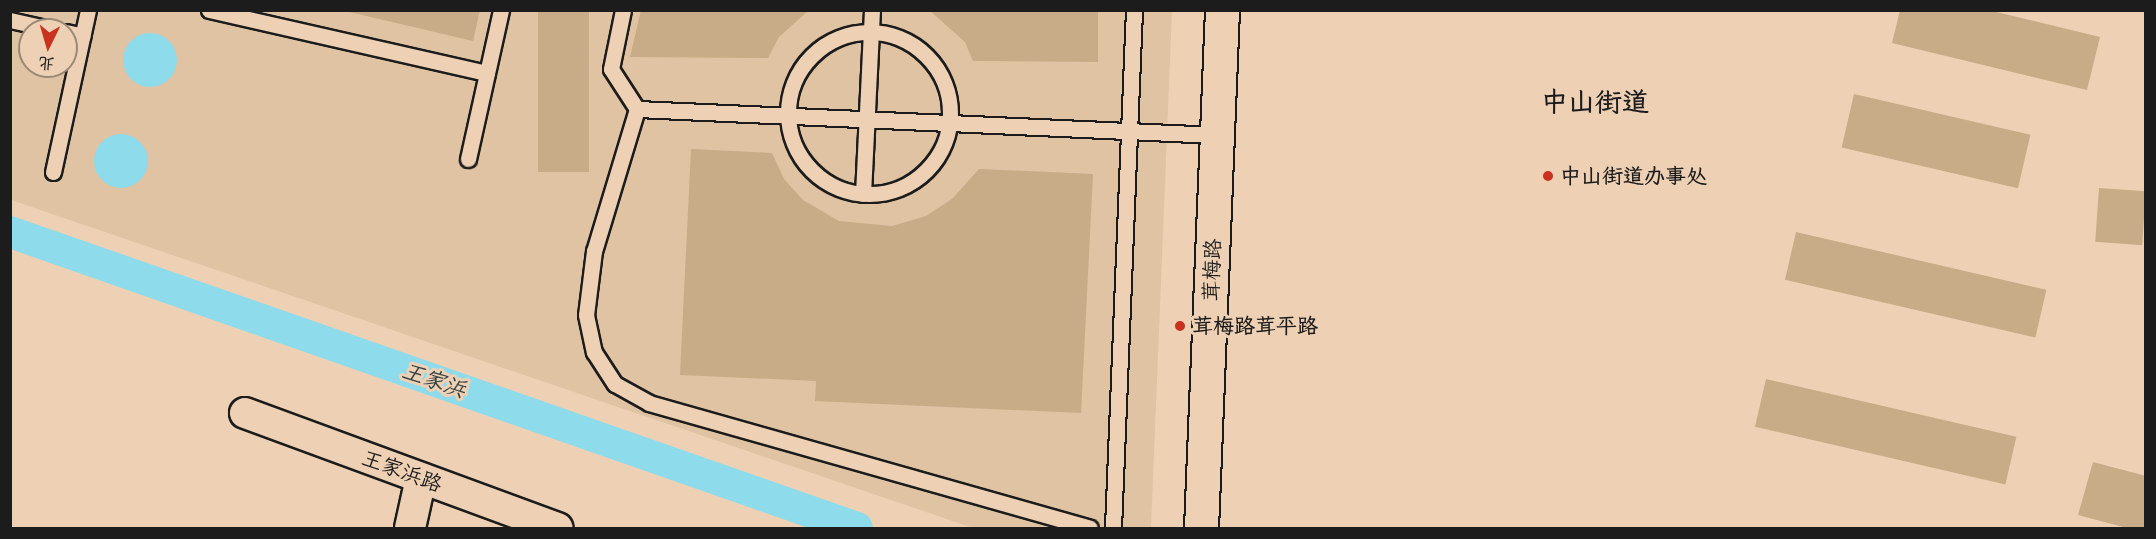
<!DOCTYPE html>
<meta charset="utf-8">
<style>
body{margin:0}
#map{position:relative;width:2156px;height:539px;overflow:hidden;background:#eed1b4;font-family:Delius,"LXGW WenKai TC",sans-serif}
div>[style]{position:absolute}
.built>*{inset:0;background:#dfc3a3}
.water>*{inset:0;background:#8ddbeb}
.round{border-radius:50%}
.canal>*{height:32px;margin:-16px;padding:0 16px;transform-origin:16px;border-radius:16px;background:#8ddbeb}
.building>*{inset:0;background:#c8ab87;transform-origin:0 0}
.roads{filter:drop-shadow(2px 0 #1c1c1c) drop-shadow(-2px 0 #1c1c1c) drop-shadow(0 2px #1c1c1c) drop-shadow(0 -2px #1c1c1c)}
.service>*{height:15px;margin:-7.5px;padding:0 7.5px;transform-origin:7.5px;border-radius:7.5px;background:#eed1b4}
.service>.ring{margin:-7.5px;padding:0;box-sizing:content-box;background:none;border:15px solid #eed1b4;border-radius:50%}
.minor>*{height:30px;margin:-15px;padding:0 15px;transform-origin:15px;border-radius:15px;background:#eed1b4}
.tertiary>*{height:33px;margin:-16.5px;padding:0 16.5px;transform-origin:16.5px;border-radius:16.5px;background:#eed1b4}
.dots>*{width:16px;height:16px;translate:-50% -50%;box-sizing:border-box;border:3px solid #eed1b4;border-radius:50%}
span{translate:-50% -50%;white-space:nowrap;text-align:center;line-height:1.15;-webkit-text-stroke:6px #eed1b4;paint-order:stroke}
.poi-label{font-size:21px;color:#1c1c1c;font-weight:700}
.left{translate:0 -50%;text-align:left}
.street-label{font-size:21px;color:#1c1c1c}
.water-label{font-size:22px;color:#334245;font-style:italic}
.district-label{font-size:27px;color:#1c1c1c;font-weight:700}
.frame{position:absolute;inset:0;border:12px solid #1c1c1c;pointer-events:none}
.north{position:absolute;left:18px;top:18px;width:60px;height:60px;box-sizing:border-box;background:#eed1b4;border:2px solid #9a8977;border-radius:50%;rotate:185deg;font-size:16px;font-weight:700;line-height:24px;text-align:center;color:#1c1c1c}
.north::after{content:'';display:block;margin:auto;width:21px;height:27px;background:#c8321e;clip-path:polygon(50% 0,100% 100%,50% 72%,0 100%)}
</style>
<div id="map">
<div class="built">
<i style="clip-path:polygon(evenodd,11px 11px,1172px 11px,1151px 528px,973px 528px,11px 200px,11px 11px,30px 30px,66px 30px,66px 66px,30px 66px,30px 30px)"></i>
</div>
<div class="water">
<i class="round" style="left:123px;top:33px;width:54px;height:54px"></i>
<i class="round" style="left:94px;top:134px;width:54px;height:54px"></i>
</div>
<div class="canal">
<i style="left:10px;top:232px;width:897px;rotate:19.26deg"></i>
</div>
<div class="building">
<i style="clip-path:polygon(341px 10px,480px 10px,473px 41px)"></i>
<i style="left:538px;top:10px;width:51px;height:162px"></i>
<i style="clip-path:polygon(641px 10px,809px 10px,779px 37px,768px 58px,630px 57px)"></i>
<i style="clip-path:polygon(929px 10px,1098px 10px,1098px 62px,973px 61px,965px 42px)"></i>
<i style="clip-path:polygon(1900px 10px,1988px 10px,2100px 37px,2087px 90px,1892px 43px)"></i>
<i style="left:1854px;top:94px;width:181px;height:55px;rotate:13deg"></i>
<i style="clip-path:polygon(691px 149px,772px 153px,784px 179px,803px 200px,839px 221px,892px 226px,926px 216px,952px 199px,979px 169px,1093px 174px,1081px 413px,815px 401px,816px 381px,680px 375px)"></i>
<i style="left:2099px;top:188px;width:47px;height:54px;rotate:4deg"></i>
<i style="left:1796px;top:232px;width:257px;height:49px;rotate:13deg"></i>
<i style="left:1766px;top:379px;width:257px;height:49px;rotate:13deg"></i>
<i style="clip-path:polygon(2093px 462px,2146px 476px,2146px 528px,2127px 528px,2078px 515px)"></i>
</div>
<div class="roads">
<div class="service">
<i style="left:209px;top:10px;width:285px;rotate:12.8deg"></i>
<i style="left:623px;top:10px;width:60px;rotate:101.5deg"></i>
<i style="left:611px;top:69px;width:48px;rotate:57deg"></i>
<i style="left:637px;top:109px;width:148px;rotate:106.8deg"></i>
<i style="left:594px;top:251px;width:64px;rotate:97.1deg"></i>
<i style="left:586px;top:315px;width:38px;rotate:78deg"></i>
<i style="left:594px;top:352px;width:38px;rotate:57deg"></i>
<i style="left:615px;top:384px;width:39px;rotate:29deg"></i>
<i style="left:649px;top:403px;width:458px;rotate:15.8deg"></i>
<i style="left:10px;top:20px;width:46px;rotate:12.5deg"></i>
<i style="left:66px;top:32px;width:17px;rotate:13deg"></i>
<i class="ring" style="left:788px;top:32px;width:147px;height:147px"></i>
<i style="left:637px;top:109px;width:581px;rotate:2.57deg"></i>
<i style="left:468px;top:159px;width:153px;rotate:-77.5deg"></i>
<i style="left:53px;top:172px;width:166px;rotate:-77.8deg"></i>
<i style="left:863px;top:194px;width:184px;rotate:-87.2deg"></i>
<i style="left:1113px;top:528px;width:518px;rotate:-87.68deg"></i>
</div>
<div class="minor">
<i style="left:245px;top:413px;width:333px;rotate:20.2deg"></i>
<i style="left:410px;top:528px;width:51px;rotate:-77.6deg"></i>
</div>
<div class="tertiary">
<i style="left:1201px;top:528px;width:518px;rotate:-87.68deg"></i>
</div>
</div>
<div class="dots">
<i style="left:1548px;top:176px;background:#c8321e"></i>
<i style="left:1180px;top:326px;background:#c8321e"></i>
</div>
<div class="poi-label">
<span class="left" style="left:1560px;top:176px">中山街道办事处</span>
<span class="left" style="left:1192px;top:326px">茸梅路茸平路</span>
</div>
<div class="street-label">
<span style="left:1212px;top:270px;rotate:-88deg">茸梅路</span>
<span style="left:402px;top:471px;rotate:20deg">王家浜路</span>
</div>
<div class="water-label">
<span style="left:434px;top:380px;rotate:19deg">王家浜</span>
</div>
<div class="district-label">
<span style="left:1595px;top:102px">中山街道</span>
</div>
<div class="frame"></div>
<div class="north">北</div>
</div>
